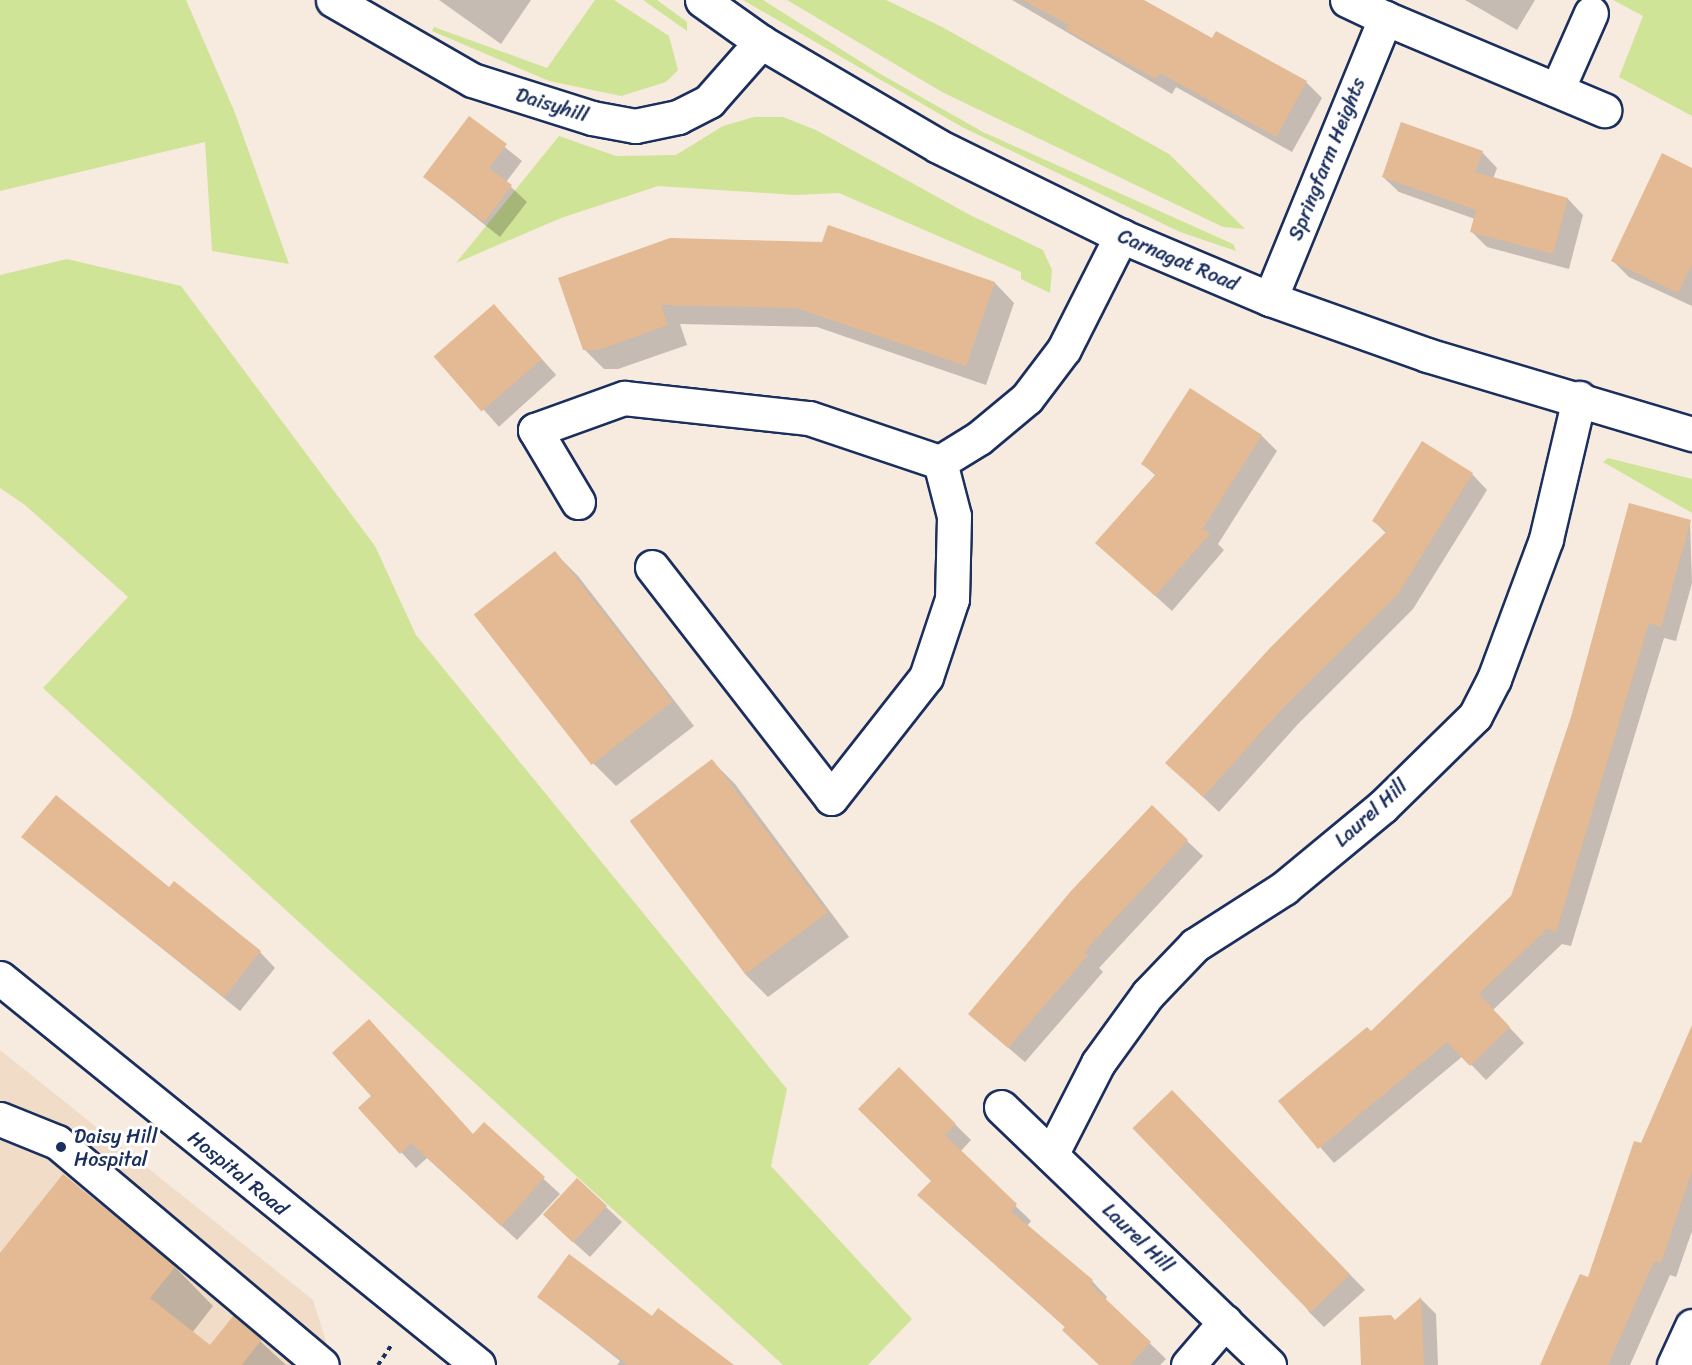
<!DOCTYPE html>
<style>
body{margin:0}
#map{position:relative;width:1692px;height:1365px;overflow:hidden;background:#f7eadf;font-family:Sriracha,sans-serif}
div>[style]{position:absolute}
.built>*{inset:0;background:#f1dcc8}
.green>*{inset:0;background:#d0e498}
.shadow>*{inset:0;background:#0003;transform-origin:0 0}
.building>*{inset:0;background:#e3ba93;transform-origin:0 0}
.path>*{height:4px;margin-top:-2px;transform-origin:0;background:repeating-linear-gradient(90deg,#1b2f5e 0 4.5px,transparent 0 9px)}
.roads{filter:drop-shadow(2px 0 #1b2f5e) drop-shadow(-2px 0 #1b2f5e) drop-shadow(0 2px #1b2f5e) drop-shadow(0 -2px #1b2f5e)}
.minor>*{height:33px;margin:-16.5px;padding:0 16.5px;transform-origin:16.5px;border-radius:16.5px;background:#fff}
.dots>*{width:16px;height:16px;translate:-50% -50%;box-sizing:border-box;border:3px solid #fff;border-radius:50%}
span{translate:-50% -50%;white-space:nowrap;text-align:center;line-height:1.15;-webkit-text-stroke:6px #fff;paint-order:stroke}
.street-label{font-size:20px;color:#1b2f5e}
.poi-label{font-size:20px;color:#1b2f5e}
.left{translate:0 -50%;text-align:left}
</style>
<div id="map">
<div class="built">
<i style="clip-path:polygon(0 1050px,313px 1300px,330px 1354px,329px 1365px,0 1365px)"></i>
</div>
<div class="green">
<i style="clip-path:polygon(0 0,186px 0,235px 113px,289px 264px,212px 251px,205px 142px,0 191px)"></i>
<i style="clip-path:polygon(595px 0,614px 0,669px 36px,678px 70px,666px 82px,621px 96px,549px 81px,432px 31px,434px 27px,547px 68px)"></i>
<i style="clip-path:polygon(643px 0,657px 0,687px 22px,687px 31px)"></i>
<i style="clip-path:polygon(743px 0,763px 0,877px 72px,983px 132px,1233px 244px,1236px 251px,1180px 232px,962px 127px)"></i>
<i style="clip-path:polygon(787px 0,886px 0,942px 27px,1169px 154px,1245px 229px,1223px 227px,942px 92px)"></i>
<i style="clip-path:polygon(1613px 0,1692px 0,1692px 116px,1619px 77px,1643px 16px)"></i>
<i style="clip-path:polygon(754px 117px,783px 117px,816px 130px,970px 215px,1043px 250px,1052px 270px,1050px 293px,1021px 279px,1021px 272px,839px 193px,795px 195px,658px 186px,561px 218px,456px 263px,559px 136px,616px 156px,676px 155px,723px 126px)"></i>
<i style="clip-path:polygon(67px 259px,181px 286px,375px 546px,416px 635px,787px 1089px,771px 1166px,912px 1319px,868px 1365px,783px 1365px,43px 688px,128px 597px,25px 505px,0 488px,0 275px)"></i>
<i style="clip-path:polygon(1608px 458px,1692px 479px,1692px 513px,1603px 462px)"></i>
</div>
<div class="shadow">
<i style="clip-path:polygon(439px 0,531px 0,501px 44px)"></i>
<i style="clip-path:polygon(1012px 0,1140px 0,1213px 40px,1306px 82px,1322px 98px,1292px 152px,1176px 87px,1172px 94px)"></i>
<i style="clip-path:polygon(1465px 0,1535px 0,1517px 30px)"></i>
<i style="clip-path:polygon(469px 118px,522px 161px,506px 182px,527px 202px,500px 237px,425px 177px)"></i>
<i style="clip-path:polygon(1482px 152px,1497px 168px,1493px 179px,1568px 199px,1583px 215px,1569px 269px,1487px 247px,1472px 232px,1475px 219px,1399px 192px,1383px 177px)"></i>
<i style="clip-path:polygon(1692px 169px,1692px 306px,1629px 277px,1613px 261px)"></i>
<i style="clip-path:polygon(829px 227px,995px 283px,1014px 303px,986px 385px,817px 327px,680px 324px,687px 345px,618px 369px,604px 369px,584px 349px,670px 240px,823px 243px)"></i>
<i style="left:494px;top:306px;width:93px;height:77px;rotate:48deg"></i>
<i style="clip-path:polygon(1262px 436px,1277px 451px,1218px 544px,1224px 550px,1172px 611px,1097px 543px,1156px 476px,1143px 464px)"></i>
<i style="clip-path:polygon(1472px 474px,1487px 490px,1413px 609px,1298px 724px,1219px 812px,1183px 778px,1386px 533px,1374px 521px)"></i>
<i style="clip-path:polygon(1690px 521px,1692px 583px,1676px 641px,1664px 638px,1571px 946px,1562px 944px,1493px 1010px,1524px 1043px,1486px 1080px,1463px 1056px,1334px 1163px,1280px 1101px,1371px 1033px,1513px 897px)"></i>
<i style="clip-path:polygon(555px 553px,578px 576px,694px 726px,616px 786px,593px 763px)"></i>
<i style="clip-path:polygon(712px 761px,735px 784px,849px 937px,768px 997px,745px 974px)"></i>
<i style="clip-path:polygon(1152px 808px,1203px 856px,1099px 968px,1103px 972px,1025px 1062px,986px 1029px)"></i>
<i style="clip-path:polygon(23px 837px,170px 889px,260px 952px,275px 968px,240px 1011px)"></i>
<i style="clip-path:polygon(1692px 1028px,1692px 1231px,1676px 1277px,1670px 1275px,1630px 1365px,1543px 1365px,1588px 1279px)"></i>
<i style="clip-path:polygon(899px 1069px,971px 1140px,960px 1152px,1031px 1221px,1027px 1226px,1092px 1281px,1107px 1297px,1105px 1300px,1166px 1359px,1160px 1365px,1100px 1365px,1066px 1328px,935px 1211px,933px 1181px)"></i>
<i style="clip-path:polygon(1187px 1107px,1365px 1290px,1324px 1327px,1309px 1312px)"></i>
<i style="clip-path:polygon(360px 1108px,474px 1135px,484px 1124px,560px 1194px,517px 1240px,427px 1158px,416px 1168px)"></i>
<i style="clip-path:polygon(606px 1207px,622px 1222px,590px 1257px,561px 1231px)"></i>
<i style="clip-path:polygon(0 1256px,175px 1267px,213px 1306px,192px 1333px,210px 1348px,234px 1317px,286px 1365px,0 1365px)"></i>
<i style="clip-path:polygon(539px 1297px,652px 1318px,731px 1365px,617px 1365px,620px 1361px)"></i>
<i style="clip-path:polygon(1421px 1299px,1436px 1314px,1438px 1365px,1363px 1365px,1395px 1322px)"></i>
</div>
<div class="building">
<i style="clip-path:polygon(1023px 0,1144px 0,1212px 38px,1216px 31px,1307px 81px,1276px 137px,1160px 73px,1156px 79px,1066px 30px,1069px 25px)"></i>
<i style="clip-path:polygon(469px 116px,507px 144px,489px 168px,512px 185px,484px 222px,423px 177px)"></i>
<i style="clip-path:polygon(1401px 122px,1483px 151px,1475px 172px,1568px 198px,1553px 254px,1470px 232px,1476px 210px,1382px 177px)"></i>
<i style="clip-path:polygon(1662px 153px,1692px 168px,1692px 264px,1678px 293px,1611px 261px)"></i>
<i style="clip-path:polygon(828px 225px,995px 282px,966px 366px,796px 308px,661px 305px,668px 325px,598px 350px,583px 350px,558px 278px,670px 238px,822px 242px)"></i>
<i style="left:494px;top:304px;width:73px;height:80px;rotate:49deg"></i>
<i style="clip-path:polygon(1190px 388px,1262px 435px,1203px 528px,1210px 534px,1155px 596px,1095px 543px,1156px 474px,1141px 464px)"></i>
<i style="clip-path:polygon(1422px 441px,1473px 473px,1398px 594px,1283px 708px,1203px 797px,1165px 763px,1270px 648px,1387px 531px,1372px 521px)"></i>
<i style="clip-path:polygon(1629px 503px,1691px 520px,1661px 627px,1649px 623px,1556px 932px,1547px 929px,1479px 994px,1510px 1027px,1470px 1066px,1447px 1042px,1318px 1149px,1278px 1101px,1367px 1027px,1371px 1031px,1511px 896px,1571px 717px)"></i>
<i style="left:555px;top:551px;width:191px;height:103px;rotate:52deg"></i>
<i style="left:712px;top:759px;width:192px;height:103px;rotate:53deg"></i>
<i style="clip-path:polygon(56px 795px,169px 887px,174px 881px,261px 951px,224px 997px,21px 837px)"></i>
<i style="clip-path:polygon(1152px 805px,1188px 840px,1084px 952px,1088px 955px,1008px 1048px,968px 1014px,1071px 891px)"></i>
<i style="clip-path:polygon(369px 1019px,473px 1134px,484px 1122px,545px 1177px,501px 1226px,411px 1143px,400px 1154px,358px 1108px,371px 1096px,332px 1053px)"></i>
<i style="clip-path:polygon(1692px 1025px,1692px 1171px,1661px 1263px,1654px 1261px,1608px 1365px,1540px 1365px,1580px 1274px,1588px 1277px,1634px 1141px,1641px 1143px)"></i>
<i style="clip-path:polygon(899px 1067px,956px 1124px,945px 1135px,1017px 1204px,1011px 1211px,1093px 1280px,1090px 1284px,1151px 1342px,1130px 1365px,1099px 1365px,1062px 1330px,1065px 1327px,917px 1195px,931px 1181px,858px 1109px)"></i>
<i style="left:1172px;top:1090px;width:256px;height:55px;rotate:46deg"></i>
<i style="clip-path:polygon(63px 1174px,176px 1266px,150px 1298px,210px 1345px,234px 1315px,262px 1339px,242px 1365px,0 1365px,0 1253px)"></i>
<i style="left:577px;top:1178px;width:41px;height:50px;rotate:43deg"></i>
<i style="clip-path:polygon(569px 1254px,652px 1316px,658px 1308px,734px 1365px,628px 1365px,537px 1297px)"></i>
<i style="clip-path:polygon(1421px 1297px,1424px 1365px,1361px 1365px,1359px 1317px,1391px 1315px,1395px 1320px)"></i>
</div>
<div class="path">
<i style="left:378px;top:1365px;width:23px;rotate:-56deg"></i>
</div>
<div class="roads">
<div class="minor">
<i style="left:333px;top:0;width:160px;rotate:29.9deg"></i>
<i style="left:472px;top:80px;width:126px;rotate:17.6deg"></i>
<i style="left:592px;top:118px;width:44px;rotate:10.5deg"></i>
<i style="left:635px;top:126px;width:44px;rotate:-11.8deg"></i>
<i style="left:678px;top:117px;width:35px;rotate:-27deg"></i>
<i style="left:709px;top:101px;width:79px;rotate:-48.6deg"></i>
<i style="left:702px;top:0;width:72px;rotate:35.4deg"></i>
<i style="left:761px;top:42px;width:205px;rotate:30.4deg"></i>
<i style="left:938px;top:146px;width:204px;rotate:26.2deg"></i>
<i style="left:1121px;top:236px;width:162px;rotate:22.9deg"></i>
<i style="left:1270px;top:299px;width:167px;rotate:19.6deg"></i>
<i style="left:1427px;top:355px;width:277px;rotate:16.6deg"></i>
<i style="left:1385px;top:18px;width:238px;rotate:22.8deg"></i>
<i style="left:1557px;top:90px;width:84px;rotate:-66.2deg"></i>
<i style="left:1270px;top:299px;width:304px;rotate:-67.7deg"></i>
<i style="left:1385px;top:18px;width:42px;rotate:-154.7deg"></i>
<i style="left:578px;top:502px;width:84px;rotate:-120.8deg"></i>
<i style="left:535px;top:430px;width:95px;rotate:-19.8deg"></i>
<i style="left:624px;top:398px;width:186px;rotate:6.2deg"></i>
<i style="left:809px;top:418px;width:138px;rotate:18.6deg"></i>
<i style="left:652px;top:567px;width:292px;rotate:52.2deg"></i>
<i style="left:831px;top:798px;width:154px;rotate:-51.9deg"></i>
<i style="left:926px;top:677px;width:82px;rotate:-71.6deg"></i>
<i style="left:952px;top:599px;width:83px;rotate:-88.6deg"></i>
<i style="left:954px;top:516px;width:56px;rotate:-104.5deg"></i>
<i style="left:940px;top:462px;width:46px;rotate:-31.6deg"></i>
<i style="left:979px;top:438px;width:62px;rotate:-39.8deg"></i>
<i style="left:1027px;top:398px;width:61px;rotate:-52.9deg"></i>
<i style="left:1064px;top:349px;width:127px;rotate:-63.2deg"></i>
<i style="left:0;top:978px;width:615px;rotate:38.99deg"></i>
<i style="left:1001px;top:1107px;width:372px;rotate:43.9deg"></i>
<i style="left:0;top:1119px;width:61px;rotate:22deg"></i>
<i style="left:57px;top:1142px;width:346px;rotate:40.1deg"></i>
<i style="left:1051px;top:1155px;width:103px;rotate:-62.9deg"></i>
<i style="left:1098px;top:1063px;width:85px;rotate:-54.1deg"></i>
<i style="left:1148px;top:994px;width:68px;rotate:-46.2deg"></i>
<i style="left:1195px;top:945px;width:106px;rotate:-32.6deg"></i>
<i style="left:1284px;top:888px;width:127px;rotate:-39.6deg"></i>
<i style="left:1382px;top:807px;width:130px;rotate:-44.4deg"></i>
<i style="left:1475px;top:716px;width:42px;rotate:-62.8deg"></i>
<i style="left:1494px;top:679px;width:149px;rotate:-69.6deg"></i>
<i style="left:1546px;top:539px;width:145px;rotate:-76.8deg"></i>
<i style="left:1188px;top:1365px;width:57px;rotate:-49.3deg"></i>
<i style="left:1674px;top:1365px;width:43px;rotate:-65.2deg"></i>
</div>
</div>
<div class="dots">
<i style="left:61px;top:1147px;background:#1b2f5e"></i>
</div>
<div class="street-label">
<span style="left:552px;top:105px;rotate:17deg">Daisyhill</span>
<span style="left:1327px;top:159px;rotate:-68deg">Springfarm Heights</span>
<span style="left:1178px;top:260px;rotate:23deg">Carnagat Road</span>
<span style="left:1371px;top:813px;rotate:-42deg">Laurel Hill</span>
<span style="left:238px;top:1173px;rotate:39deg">Hospital Road</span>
<span style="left:1138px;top:1238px;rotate:44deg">Laurel Hill</span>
</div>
<div class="poi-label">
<span class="left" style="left:74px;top:1148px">Daisy Hill<br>Hospital</span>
</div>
</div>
